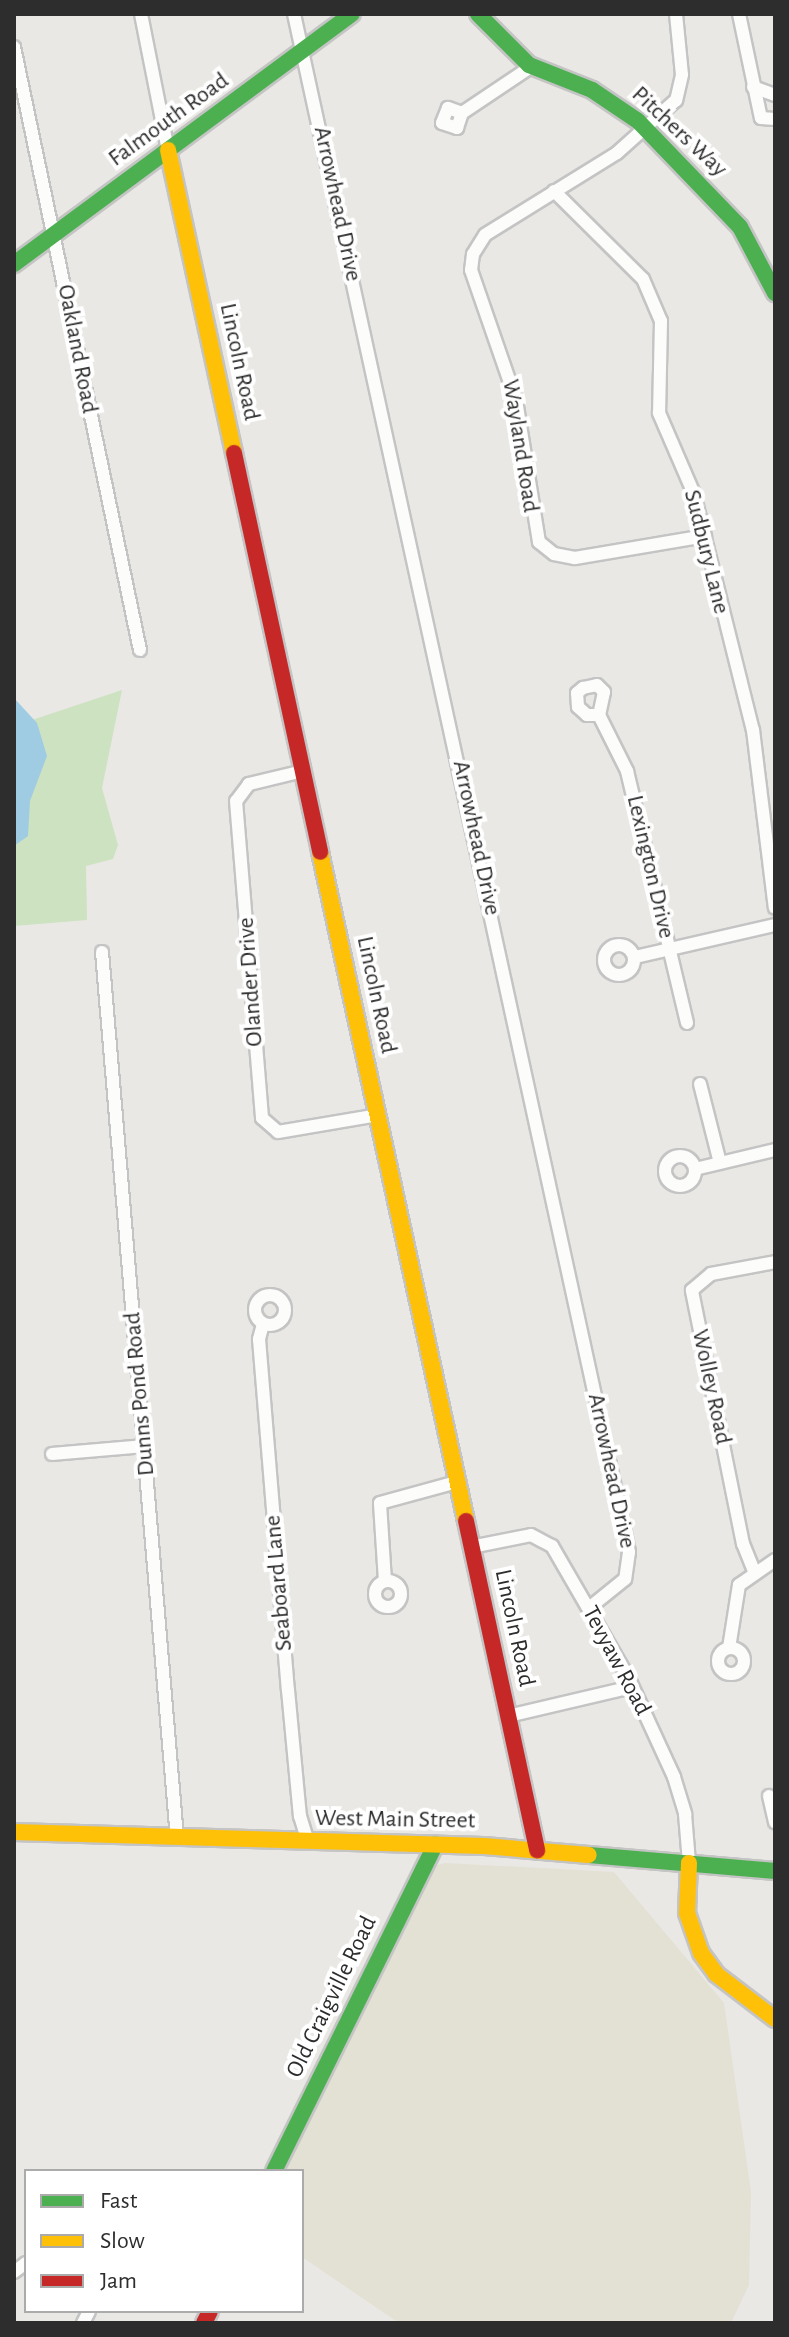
<!DOCTYPE html>
<style>
body{margin:0}
#map{position:relative;width:789px;height:2337px;overflow:hidden;background:#eae8e4;font-family:"Alegreya Sans",sans-serif}
div>[style]{position:absolute}
.education>*{inset:0;background:#e3e0d4}
.green>*{inset:0;background:#cce2c1}
.water>*{inset:0;background:#a0cce3}
.roads{filter:drop-shadow(2px 0 #c4c4c4) drop-shadow(-2px 0 #c4c4c4) drop-shadow(0 2px #c4c4c4) drop-shadow(0 -2px #c4c4c4)}
.street>*{height:12px;margin:-6px;padding:0 6px;transform-origin:6px;border-radius:6px;background:#fcfcfb}
.street>.ring{margin:-6px;padding:0;box-sizing:content-box;background:none;border:12px solid #fcfcfb;border-radius:50%}
.fast>*{height:16px;margin:-8px;padding:0 8px;transform-origin:8px;border-radius:8px;background:#4caf50}
.slow>*{height:16px;margin:-8px;padding:0 8px;transform-origin:8px;border-radius:8px;background:#ffc107}
.jam>*{height:16px;margin:-8px;padding:0 8px;transform-origin:8px;border-radius:8px;background:#c62828}
span{translate:-50% -50%;white-space:nowrap;text-align:center;line-height:1.15;-webkit-text-stroke:8px #fff;paint-order:stroke}
.street-label{font-size:24px;color:#2d2d2d}
.frame{position:absolute;inset:0;border:16px solid #2d2d2d;pointer-events:none}
.legend{position:absolute;left:24px;top:2169px;width:280px;height:144px;box-sizing:border-box;background:#fff;border:2px solid #ababab;margin:0;padding:10px 14px;list-style:none;font-size:24px;color:#2d2d2d}
.legend li{display:flex;align-items:center;gap:16px;height:40px}
.legend b{width:40px;border:2px solid #ababab}
</style>
<div id="map">
<div class="education">
<i style="clip-path:polygon(445px 1863px,614px 1872px,724px 2003px,751px 2192px,749px 2285px,731px 2323px,399px 2323px,302px 2257px,302px 2171px,281px 2171px,431px 1867px)"></i>
</div>
<div class="green">
<i style="clip-path:polygon(122px 690px,102px 788px,118px 845px,113px 859px,86px 866px,87px 920px,14px 926px,14px 726px)"></i>
</div>
<div class="water">
<i style="clip-path:polygon(14px 698px,37px 723px,47px 756px,30px 801px,28px 836px,14px 846px)"></i>
</div>
<div class="roads">
<div class="street">
<i style="left:141px;top:14px;width:139px;rotate:78.8deg"></i>
<i style="left:294px;top:14px;width:1574px;rotate:77.71deg"></i>
<i style="left:629px;top:1552px;width:27px;rotate:98deg"></i>
<i style="left:625px;top:1579px;width:46px;rotate:141.1deg"></i>
<i style="left:676px;top:14px;width:61px;rotate:84.4deg"></i>
<i style="left:682px;top:75px;width:26px;rotate:103deg"></i>
<i style="left:676px;top:100px;width:79px;rotate:138.1deg"></i>
<i style="left:617px;top:153px;width:155px;rotate:148.2deg"></i>
<i style="left:485px;top:235px;width:22px;rotate:122deg"></i>
<i style="left:473px;top:254px;width:16px;rotate:97deg"></i>
<i style="left:471px;top:270px;width:138px;rotate:70.9deg"></i>
<i style="left:516px;top:400px;width:144px;rotate:80.8deg"></i>
<i style="left:539px;top:542px;width:19px;rotate:39deg"></i>
<i style="left:554px;top:554px;width:21px;rotate:11deg"></i>
<i style="left:575px;top:558px;width:132px;rotate:-9.6deg"></i>
<i style="left:739px;top:14px;width:106px;rotate:78.1deg"></i>
<i style="left:761px;top:118px;width:14px;rotate:4deg"></i>
<i style="left:14px;top:47px;width:616px;rotate:78.2deg"></i>
<i style="left:753px;top:87px;width:23px;rotate:20deg"></i>
<i style="left:462px;top:113px;width:15px;rotate:-160deg"></i>
<i style="left:448px;top:108px;width:16px;rotate:112deg"></i>
<i style="left:442px;top:123px;width:16px;rotate:18deg"></i>
<i style="left:457px;top:128px;width:16px;rotate:-72deg"></i>
<i style="left:462px;top:113px;width:84px;rotate:-33.9deg"></i>
<i style="left:554px;top:191px;width:125px;rotate:44.7deg"></i>
<i style="left:643px;top:279px;width:46px;rotate:66.8deg"></i>
<i style="left:661px;top:321px;width:92px;rotate:91.2deg"></i>
<i style="left:659px;top:413px;width:88px;rotate:66.6deg"></i>
<i style="left:694px;top:494px;width:243px;rotate:76deg"></i>
<i style="left:753px;top:730px;width:179px;rotate:83deg"></i>
<i style="left:599px;top:715px;width:12px;rotate:180deg"></i>
<i style="left:587px;top:715px;width:12px;rotate:-138deg"></i>
<i style="left:578px;top:707px;width:14px;rotate:-94deg"></i>
<i style="left:577px;top:693px;width:8px;rotate:-40deg"></i>
<i style="left:583px;top:688px;width:14px;rotate:-12deg"></i>
<i style="left:597px;top:685px;width:10px;rotate:45deg"></i>
<i style="left:604px;top:692px;width:24px;rotate:102deg"></i>
<i style="left:599px;top:715px;width:63px;rotate:63.4deg"></i>
<i style="left:627px;top:771px;width:259px;rotate:76.6deg"></i>
<i style="left:303px;top:771px;width:56px;rotate:166.5deg"></i>
<i style="left:249px;top:784px;width:21px;rotate:127deg"></i>
<i style="left:236px;top:801px;width:318px;rotate:85.3deg"></i>
<i style="left:262px;top:1118px;width:21px;rotate:41deg"></i>
<i style="left:278px;top:1132px;width:101px;rotate:-9.6deg"></i>
<i class="ring" style="left:604px;top:945px;width:18px;height:18px"></i>
<i style="left:102px;top:952px;width:888px;rotate:85.16deg"></i>
<i style="left:635px;top:957px;width:144px;rotate:-12.9deg"></i>
<i style="left:700px;top:1084px;width:81px;rotate:75.8deg"></i>
<i class="ring" style="left:665px;top:1156px;width:18px;height:18px"></i>
<i style="left:695px;top:1169px;width:82px;rotate:-13.4deg"></i>
<i class="ring" style="left:255px;top:1295px;width:18px;height:18px"></i>
<i style="left:263px;top:1324px;width:16px;rotate:105deg"></i>
<i style="left:259px;top:1339px;width:352px;rotate:85.3deg"></i>
<i style="left:288px;top:1690px;width:127px;rotate:84.6deg"></i>
<i style="left:300px;top:1816px;width:27px;rotate:73deg"></i>
<i style="left:52px;top:1454px;width:93px;rotate:-4.9deg"></i>
<i style="left:471px;top:1547px;width:61px;rotate:-11.3deg"></i>
<i style="left:531px;top:1535px;width:24px;rotate:28deg"></i>
<i style="left:552px;top:1546px;width:154px;rotate:59.9deg"></i>
<i style="left:629px;top:1679px;width:108px;rotate:65.3deg"></i>
<i style="left:674px;top:1777px;width:39px;rotate:73deg"></i>
<i style="left:685px;top:1814px;width:49px;rotate:85.3deg"></i>
<i style="left:754px;top:1571px;width:29px;rotate:-112deg"></i>
<i style="left:743px;top:1544px;width:259px;rotate:-101.4deg"></i>
<i style="left:692px;top:1290px;width:25px;rotate:-40deg"></i>
<i style="left:711px;top:1274px;width:65px;rotate:-10.6deg"></i>
<i style="left:385px;top:1581px;width:78px;rotate:-93.7deg"></i>
<i style="left:380px;top:1503px;width:80px;rotate:-15.3deg"></i>
<i class="ring" style="left:375px;top:1581px;width:14px;height:14px"></i>
<i class="ring" style="left:718px;top:1648px;width:14px;height:14px"></i>
<i style="left:729px;top:1648px;width:64px;rotate:-81deg"></i>
<i style="left:739px;top:1585px;width:44px;rotate:-34.8deg"></i>
<i style="left:508px;top:1716px;width:127px;rotate:-13.2deg"></i>
<i style="left:769px;top:1796px;width:27px;rotate:77deg"></i>
<i style="left:14px;top:2272px;width:15px;rotate:-37deg"></i>
<i style="left:83px;top:2323px;width:13px;rotate:-63deg"></i>
</div>
<div class="fast">
<i style="left:478px;top:14px;width:72px;rotate:45deg"></i>
<i style="left:529px;top:65px;width:68px;rotate:21.6deg"></i>
<i style="left:592px;top:90px;width:55px;rotate:34deg"></i>
<i style="left:638px;top:121px;width:147px;rotate:46.1deg"></i>
<i style="left:740px;top:227px;width:75px;rotate:62.1deg"></i>
<i style="left:14px;top:264px;width:420px;rotate:-36.5deg"></i>
<i style="left:589px;top:1855px;width:187px;rotate:4.9deg"></i>
<i style="left:274px;top:2171px;width:364px;rotate:-63.7deg"></i>
</div>
<div class="slow">
<i style="left:168px;top:150px;width:310px;rotate:77.7deg"></i>
<i style="left:320px;top:852px;width:685px;rotate:77.69deg"></i>
<i style="left:14px;top:1832px;width:470px;rotate:1.7deg"></i>
<i style="left:484px;top:1846px;width:105px;rotate:4.9deg"></i>
<i style="left:689px;top:1863px;width:50px;rotate:92.3deg"></i>
<i style="left:687px;top:1913px;width:42px;rotate:70.7deg"></i>
<i style="left:701px;top:1953px;width:26px;rotate:54deg"></i>
<i style="left:716px;top:1974px;width:74px;rotate:37.3deg"></i>
</div>
<div class="jam">
<i style="left:234px;top:453px;width:408px;rotate:77.8deg"></i>
<i style="left:466px;top:1521px;width:337px;rotate:77.8deg"></i>
<i style="left:204px;top:2323px;width:13px;rotate:-63deg"></i>
</div>
</div>
<div class="street-label">
<span style="left:169px;top:120px;rotate:-36deg">Falmouth Road</span>
<span style="left:679px;top:132px;rotate:43deg">Pitchers Way</span>
<span style="left:337px;top:204px;rotate:78deg">Arrowhead Drive</span>
<span style="left:77px;top:349px;rotate:79deg">Oakland Road</span>
<span style="left:239px;top:362px;rotate:78deg">Lincoln Road</span>
<span style="left:520px;top:446px;rotate:81deg">Wayland Road</span>
<span style="left:706px;top:552px;rotate:76deg">Sudbury Lane</span>
<span style="left:476px;top:838px;rotate:78deg">Arrowhead Drive</span>
<span style="left:650px;top:867px;rotate:77deg">Lexington Drive</span>
<span style="left:251px;top:982px;rotate:-94deg">Olander Drive</span>
<span style="left:376px;top:995px;rotate:78deg">Lincoln Road</span>
<span style="left:711px;top:1387px;rotate:78deg">Wolley Road</span>
<span style="left:140px;top:1394px;rotate:-95deg">Dunns Pond Road</span>
<span style="left:611px;top:1471px;rotate:78deg">Arrowhead Drive</span>
<span style="left:279px;top:1583px;rotate:-95deg">Seaboard Lane</span>
<span style="left:514px;top:1628px;rotate:78deg">Lincoln Road</span>
<span style="left:616px;top:1661px;rotate:62deg">Tevyaw Road</span>
<span style="left:395px;top:1820px;rotate:1deg">West Main Street</span>
<span style="left:332px;top:1997px;rotate:-64deg">Old Craigville Road</span>
</div>
<div class="frame"></div>
<ul class="legend">
<li><b style="height:10px;background:#4caf50"></b>Fast</li>
<li><b style="height:10px;background:#ffc107"></b>Slow</li>
<li><b style="height:10px;background:#c62828"></b>Jam</li>
</ul>
</div>
